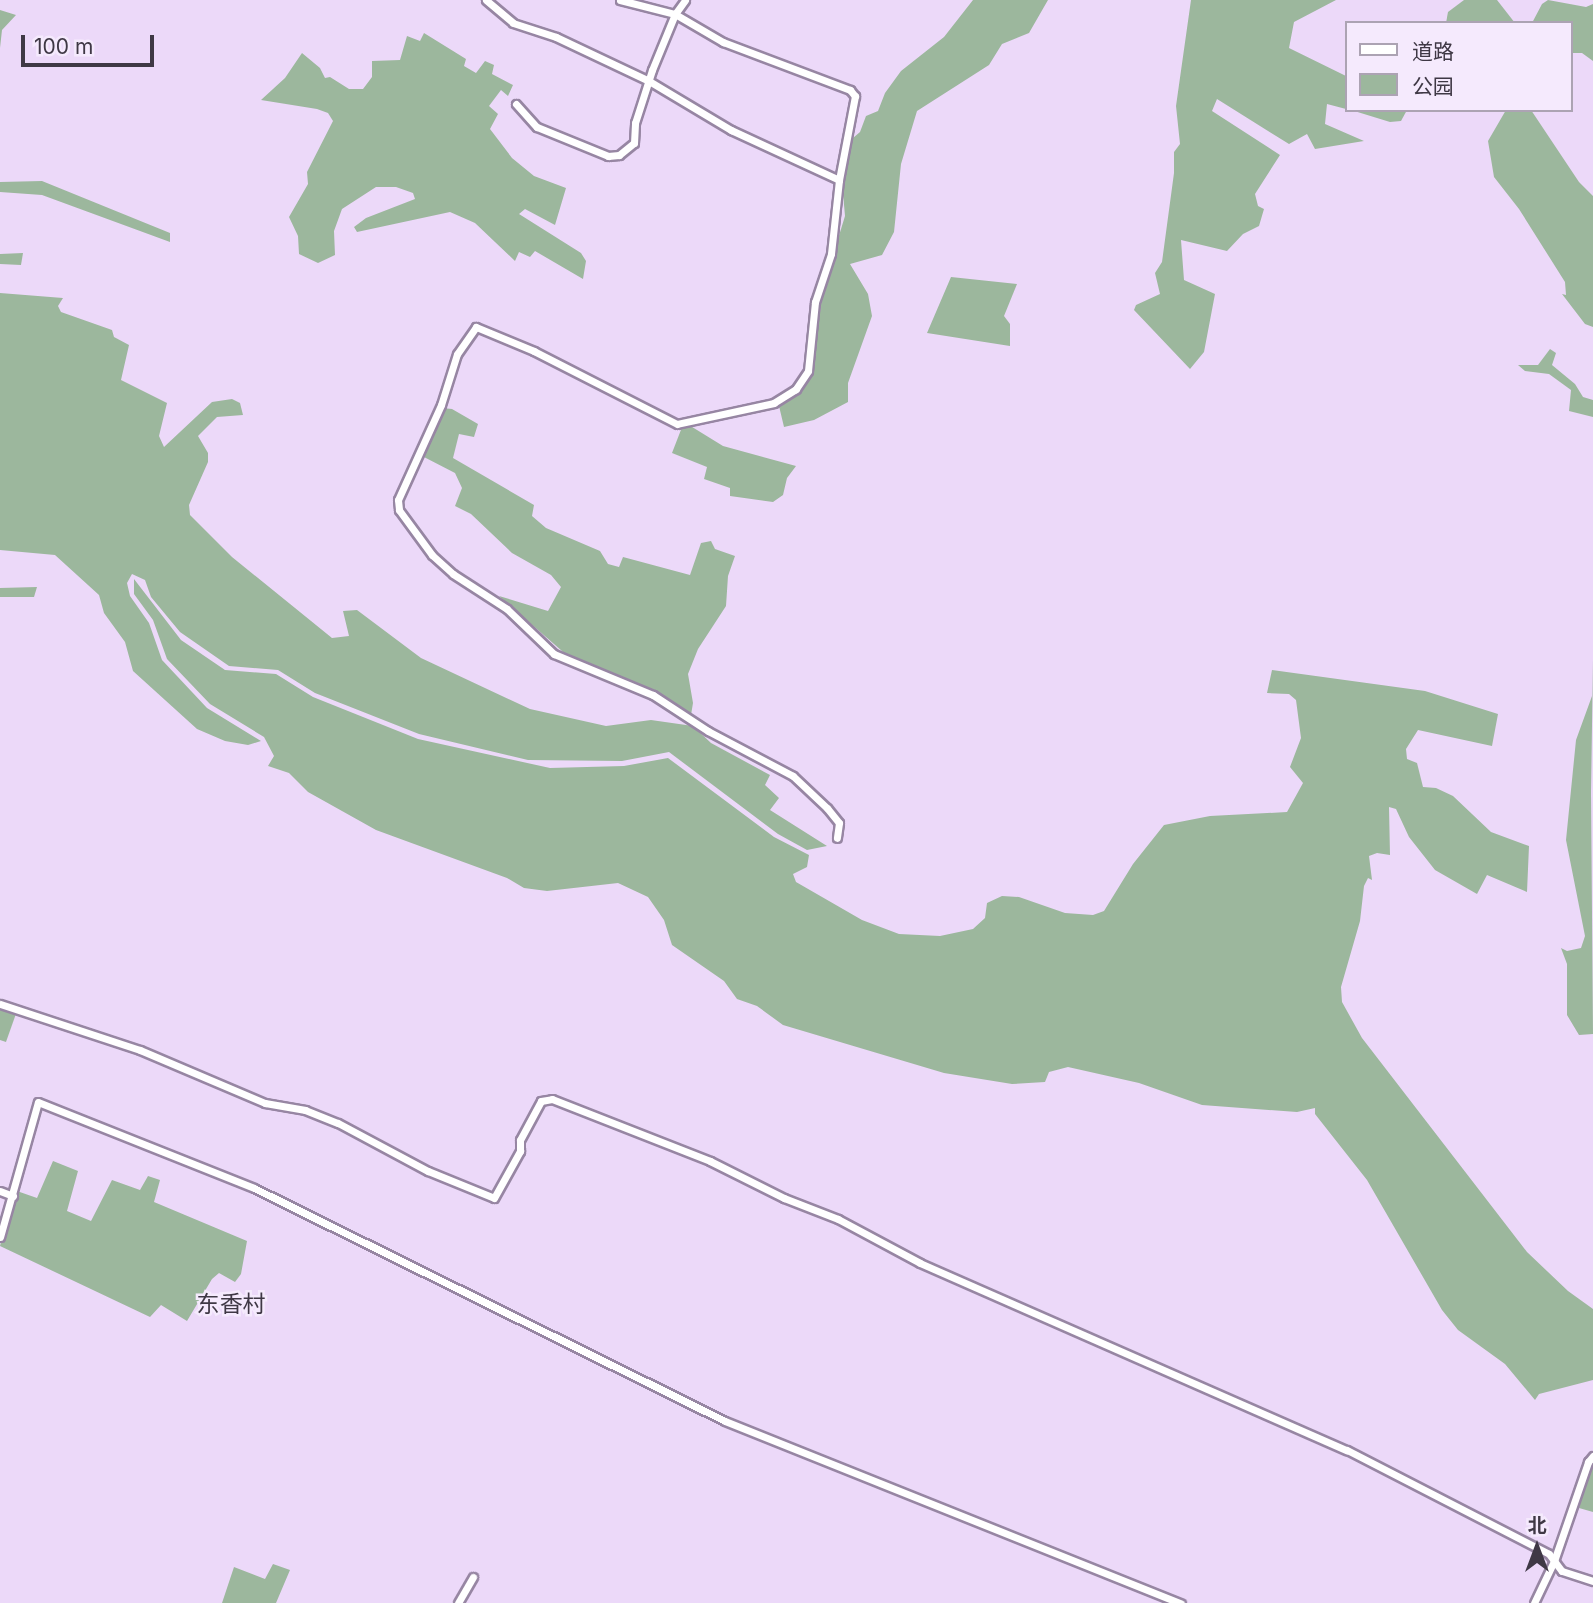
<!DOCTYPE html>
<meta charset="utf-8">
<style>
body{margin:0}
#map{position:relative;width:1593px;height:1603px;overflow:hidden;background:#ecd9f9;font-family:Inter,"Noto Sans SC",sans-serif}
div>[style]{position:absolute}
.green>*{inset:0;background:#9cb79d}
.roads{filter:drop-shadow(2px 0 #9786a3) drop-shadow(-2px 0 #9786a3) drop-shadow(0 2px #9786a3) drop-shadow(0 -2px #9786a3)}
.minor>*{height:7px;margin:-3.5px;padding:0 3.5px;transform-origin:3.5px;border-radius:3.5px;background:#fff}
span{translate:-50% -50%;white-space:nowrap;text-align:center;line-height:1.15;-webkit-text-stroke:5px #f5eafd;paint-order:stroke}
.quarter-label{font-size:23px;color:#3f3845}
.legend{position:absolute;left:1345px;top:21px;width:228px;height:91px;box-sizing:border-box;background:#f5eafd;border:2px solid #aca3b3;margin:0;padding:9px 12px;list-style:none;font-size:21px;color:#3f3845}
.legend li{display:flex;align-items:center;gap:14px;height:35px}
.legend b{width:35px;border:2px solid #aca3b3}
.north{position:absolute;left:1502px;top:1512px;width:70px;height:70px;-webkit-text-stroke:5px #f5eafd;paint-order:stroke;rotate:0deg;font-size:19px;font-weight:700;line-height:28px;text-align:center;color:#3f3845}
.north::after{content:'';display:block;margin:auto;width:24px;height:32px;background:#3f3845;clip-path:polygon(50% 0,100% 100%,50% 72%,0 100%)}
.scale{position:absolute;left:21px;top:35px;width:133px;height:32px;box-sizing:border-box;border:4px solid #3f3845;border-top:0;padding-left:9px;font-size:21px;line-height:24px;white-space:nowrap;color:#3f3845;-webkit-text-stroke:5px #f5eafd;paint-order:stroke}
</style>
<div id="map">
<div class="green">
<i style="clip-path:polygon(973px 0,1048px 0,1029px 33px,1002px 44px,989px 65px,917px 111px,901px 164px,894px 232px,882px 255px,850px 264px,868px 294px,872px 316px,848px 383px,848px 402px,814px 420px,784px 427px,779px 406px,808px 380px,813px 368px,823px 288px,845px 216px,842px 182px,853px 138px,860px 132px,866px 116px,878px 111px,885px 93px,901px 71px,944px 37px)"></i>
<i style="clip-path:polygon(1191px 0,1336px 0,1294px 22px,1289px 48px,1346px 76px,1346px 109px,1327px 104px,1325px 124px,1364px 141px,1315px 149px,1307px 134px,1289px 144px,1217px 99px,1212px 111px,1280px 155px,1255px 194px,1258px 206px,1264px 209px,1259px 226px,1243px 234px,1227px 251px,1181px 240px,1184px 280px,1215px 294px,1204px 352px,1190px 369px,1134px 310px,1136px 305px,1160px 294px,1155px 273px,1162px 262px,1174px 173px,1174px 152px,1180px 144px,1176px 106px)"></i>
<i style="clip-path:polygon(1464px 0,1497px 0,1515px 23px,1446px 23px,1448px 12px)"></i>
<i style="clip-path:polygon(1548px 0,1586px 7px,1593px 4px,1593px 61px,1582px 53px,1570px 53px,1570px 23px,1532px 23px,1542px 4px)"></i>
<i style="clip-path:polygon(0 10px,16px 15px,2px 30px,0 48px)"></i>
<i style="clip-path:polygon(424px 33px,466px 59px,464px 66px,476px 73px,485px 61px,494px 65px,492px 74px,513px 85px,508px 96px,501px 90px,489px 106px,498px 114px,490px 129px,512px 158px,534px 176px,566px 188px,555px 225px,525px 209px,519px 214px,581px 253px,586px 261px,583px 279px,535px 251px,530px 257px,519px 252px,515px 261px,475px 223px,450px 212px,357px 232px,354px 227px,366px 218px,415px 199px,413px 193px,396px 187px,376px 187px,342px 209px,334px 231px,335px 255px,318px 263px,299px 254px,298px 236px,289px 217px,308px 184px,307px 172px,333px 121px,328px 113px,317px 109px,261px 100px,285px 78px,302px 53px,320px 68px,325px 78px,330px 77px,349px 89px,363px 89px,372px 77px,372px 61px,400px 60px,407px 36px,420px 41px)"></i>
<i style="clip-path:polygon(1351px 110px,1407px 110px,1401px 121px,1390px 122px)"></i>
<i style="clip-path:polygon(1506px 110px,1531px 110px,1579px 182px,1593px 196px,1593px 327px,1585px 324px,1562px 294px,1566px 295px,1565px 282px,1519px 209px,1494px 177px,1488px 141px)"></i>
<i style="clip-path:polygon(42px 181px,170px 233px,170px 242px,42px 195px,0 192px,0 182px)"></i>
<i style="clip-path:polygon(23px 253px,21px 265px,0 264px,0 254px)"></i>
<i style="clip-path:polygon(951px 277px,1017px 284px,1004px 316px,1010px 324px,1010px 346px,927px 333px)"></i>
<i style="clip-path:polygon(0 293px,63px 298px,58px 306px,61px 312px,112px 330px,114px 337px,129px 345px,121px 380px,167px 403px,159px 436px,164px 447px,212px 402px,232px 399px,240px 403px,243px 415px,217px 417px,198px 436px,208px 453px,208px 462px,189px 505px,190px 515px,232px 557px,332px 638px,349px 636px,343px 611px,357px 610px,421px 658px,530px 709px,606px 726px,651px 720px,693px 726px,711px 743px,770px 775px,765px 785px,779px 798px,770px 810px,827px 846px,807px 850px,778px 834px,669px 752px,622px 761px,528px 760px,419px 734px,315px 693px,278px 670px,229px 666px,180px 632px,151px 597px,145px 580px,132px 574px,127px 583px,130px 596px,149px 623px,162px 660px,207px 708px,261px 741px,248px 745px,225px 741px,197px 729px,133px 671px,125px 642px,104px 613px,99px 595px,55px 555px,0 550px)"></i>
<i style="clip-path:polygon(1550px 349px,1556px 353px,1552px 365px,1575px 384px,1583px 397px,1593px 400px,1593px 417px,1569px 411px,1571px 390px,1549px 374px,1525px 371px,1518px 365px,1538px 365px)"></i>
<i style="clip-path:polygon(442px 408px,452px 409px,478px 424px,474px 437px,459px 434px,453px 458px,534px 505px,532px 516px,546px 528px,600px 551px,608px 564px,619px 567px,623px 557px,690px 575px,701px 543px,711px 541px,715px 549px,735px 556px,728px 576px,726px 606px,698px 649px,688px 674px,693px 703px,691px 715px,659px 693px,570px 658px,499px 596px,548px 611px,561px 587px,551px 575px,512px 553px,471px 514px,455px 506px,462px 488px,455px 473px,422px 456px)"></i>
<i style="clip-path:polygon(684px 422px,723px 446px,796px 466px,787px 478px,783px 495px,773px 502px,730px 496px,730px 488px,704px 479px,707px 467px,672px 453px)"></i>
<i style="clip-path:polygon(134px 579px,181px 640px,225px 670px,276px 674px,313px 697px,418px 739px,550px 768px,624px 766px,668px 758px,774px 837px,809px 855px,807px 867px,793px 874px,796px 882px,862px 920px,899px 934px,940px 936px,973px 929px,985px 918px,987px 903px,1002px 896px,1019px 897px,1065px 913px,1093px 915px,1104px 911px,1133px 864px,1164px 825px,1210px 816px,1287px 812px,1303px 783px,1290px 767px,1301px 738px,1296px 700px,1289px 694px,1267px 693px,1272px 670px,1425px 691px,1498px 714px,1492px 746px,1418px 730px,1406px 749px,1407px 759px,1417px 763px,1423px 787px,1436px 788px,1453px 796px,1491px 832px,1529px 846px,1527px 892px,1487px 875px,1477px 894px,1435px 870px,1409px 837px,1396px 809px,1389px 807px,1390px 855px,1377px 853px,1369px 856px,1372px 880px,1368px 878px,1364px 886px,1360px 921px,1341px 987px,1342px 1002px,1362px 1038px,1527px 1252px,1568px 1291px,1593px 1309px,1593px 1380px,1539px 1394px,1535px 1400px,1505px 1364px,1458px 1330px,1442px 1310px,1367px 1180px,1315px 1114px,1315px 1108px,1297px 1112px,1202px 1105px,1139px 1083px,1068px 1067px,1049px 1072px,1045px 1082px,1012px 1084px,944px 1073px,783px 1025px,757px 1006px,737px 999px,724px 981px,672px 945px,664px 920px,648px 897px,618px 883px,547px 891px,524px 888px,507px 878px,376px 830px,308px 792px,289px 773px,268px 766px,274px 756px,264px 737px,210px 704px,167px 659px,153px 620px,134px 594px)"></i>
<i style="clip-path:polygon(37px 587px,34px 597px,0 597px,0 588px)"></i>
<i style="clip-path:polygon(1593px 658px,1591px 793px,1593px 1034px,1579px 1035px,1567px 1015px,1567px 964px,1561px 948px,1567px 951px,1581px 948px,1585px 936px,1566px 840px,1576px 740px,1592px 696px)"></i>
<i style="clip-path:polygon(0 1002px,18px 1008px,6px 1042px,0 1040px)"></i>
<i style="clip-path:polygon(53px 1161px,78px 1171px,67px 1211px,91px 1221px,112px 1180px,140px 1190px,148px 1176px,160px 1180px,154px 1202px,247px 1241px,241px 1274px,235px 1282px,219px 1273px,212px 1279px,187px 1321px,161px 1305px,150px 1317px,0 1246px,14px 1190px,37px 1198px)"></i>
<i style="clip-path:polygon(1593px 1466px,1593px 1512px,1579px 1508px,1587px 1477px)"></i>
<i style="clip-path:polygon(273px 1564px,290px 1570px,276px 1603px,222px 1603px,234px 1567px,265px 1579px)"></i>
</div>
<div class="roads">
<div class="minor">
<i style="left:486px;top:0;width:35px;rotate:40deg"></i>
<i style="left:513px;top:23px;width:45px;rotate:18deg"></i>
<i style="left:556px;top:37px;width:103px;rotate:25.3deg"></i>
<i style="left:649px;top:81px;width:96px;rotate:30.9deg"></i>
<i style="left:731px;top:130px;width:119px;rotate:24.8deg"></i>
<i style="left:620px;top:0;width:57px;rotate:14.3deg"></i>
<i style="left:675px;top:14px;width:56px;rotate:30.3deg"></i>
<i style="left:723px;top:42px;width:136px;rotate:20.7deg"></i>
<i style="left:850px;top:90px;width:8px;rotate:50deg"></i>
<i style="left:855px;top:96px;width:86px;rotate:100.8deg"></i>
<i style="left:839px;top:180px;width:74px;rotate:96.2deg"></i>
<i style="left:831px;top:254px;width:51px;rotate:108.4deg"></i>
<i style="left:815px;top:302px;width:69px;rotate:95.8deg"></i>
<i style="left:808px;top:371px;width:22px;rotate:124deg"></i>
<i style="left:796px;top:389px;width:26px;rotate:148deg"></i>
<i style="left:774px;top:403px;width:99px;rotate:167.8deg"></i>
<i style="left:677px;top:424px;width:161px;rotate:-153deg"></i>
<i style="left:534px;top:351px;width:63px;rotate:-157.5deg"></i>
<i style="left:476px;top:327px;width:33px;rotate:125deg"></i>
<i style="left:457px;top:354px;width:53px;rotate:107.4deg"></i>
<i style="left:441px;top:405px;width:104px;rotate:114.4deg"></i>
<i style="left:398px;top:500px;width:10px;rotate:84deg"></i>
<i style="left:399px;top:510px;width:56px;rotate:53.7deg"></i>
<i style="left:432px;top:555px;width:28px;rotate:42deg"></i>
<i style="left:453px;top:574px;width:64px;rotate:32.9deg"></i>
<i style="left:507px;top:609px;width:65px;rotate:43.8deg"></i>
<i style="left:554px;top:654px;width:107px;rotate:22.5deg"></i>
<i style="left:653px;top:695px;width:66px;rotate:33.2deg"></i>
<i style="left:708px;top:731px;width:96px;rotate:27.9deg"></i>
<i style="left:793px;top:776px;width:47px;rotate:43.3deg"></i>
<i style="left:827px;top:808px;width:19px;rotate:51deg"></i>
<i style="left:839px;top:823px;width:15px;rotate:98deg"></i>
<i style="left:516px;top:104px;width:31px;rotate:48deg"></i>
<i style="left:537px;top:127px;width:77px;rotate:22.2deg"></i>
<i style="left:608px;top:156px;width:11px;rotate:-5deg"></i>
<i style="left:619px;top:155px;width:19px;rotate:-39deg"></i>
<i style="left:634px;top:143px;width:20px;rotate:-87deg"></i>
<i style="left:635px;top:123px;width:56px;rotate:-72.2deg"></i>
<i style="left:652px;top:70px;width:61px;rotate:-67.7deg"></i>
<i style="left:675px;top:14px;width:17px;rotate:-54deg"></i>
<i style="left:0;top:1004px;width:147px;rotate:18.2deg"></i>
<i style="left:140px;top:1050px;width:136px;rotate:23deg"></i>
<i style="left:265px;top:1103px;width:41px;rotate:9.9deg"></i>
<i style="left:305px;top:1110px;width:35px;rotate:22deg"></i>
<i style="left:338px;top:1123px;width:102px;rotate:28.1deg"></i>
<i style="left:428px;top:1171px;width:71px;rotate:22.2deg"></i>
<i style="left:494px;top:1198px;width:54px;rotate:-61deg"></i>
<i style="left:520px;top:1151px;width:11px;rotate:-90deg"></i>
<i style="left:520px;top:1140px;width:44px;rotate:-61.7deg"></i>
<i style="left:541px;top:1101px;width:11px;rotate:-10deg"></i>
<i style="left:552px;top:1099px;width:170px;rotate:21.4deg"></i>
<i style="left:710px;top:1161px;width:83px;rotate:26.6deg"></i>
<i style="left:784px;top:1198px;width:58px;rotate:21.3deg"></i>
<i style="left:838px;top:1219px;width:93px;rotate:28.2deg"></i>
<i style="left:920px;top:1263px;width:466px;rotate:23.7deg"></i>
<i style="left:1347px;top:1450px;width:227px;rotate:27.2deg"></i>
<i style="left:1549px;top:1554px;width:21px;rotate:53deg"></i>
<i style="left:1562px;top:1571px;width:33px;rotate:18deg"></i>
<i style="left:0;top:1191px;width:14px;rotate:21deg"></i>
<i style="left:0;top:1237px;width:140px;rotate:-74.3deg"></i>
<i style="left:38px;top:1102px;width:232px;rotate:21.7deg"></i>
<i style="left:254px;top:1188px;width:525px;rotate:26.32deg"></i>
<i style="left:725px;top:1421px;width:491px;rotate:21.8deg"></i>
<i style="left:458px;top:1603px;width:30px;rotate:-60deg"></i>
<i style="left:1534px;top:1603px;width:47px;rotate:-64.5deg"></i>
<i style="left:1554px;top:1561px;width:105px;rotate:-71deg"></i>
<i style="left:1588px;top:1462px;width:8px;rotate:-50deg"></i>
</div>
</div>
<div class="quarter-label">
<span style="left:231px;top:1304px">东香村</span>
</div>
<ul class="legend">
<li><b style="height:9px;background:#fff"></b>道路</li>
<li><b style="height:19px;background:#9cb79d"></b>公园</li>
</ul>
<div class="north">北</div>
<div class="scale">100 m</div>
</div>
